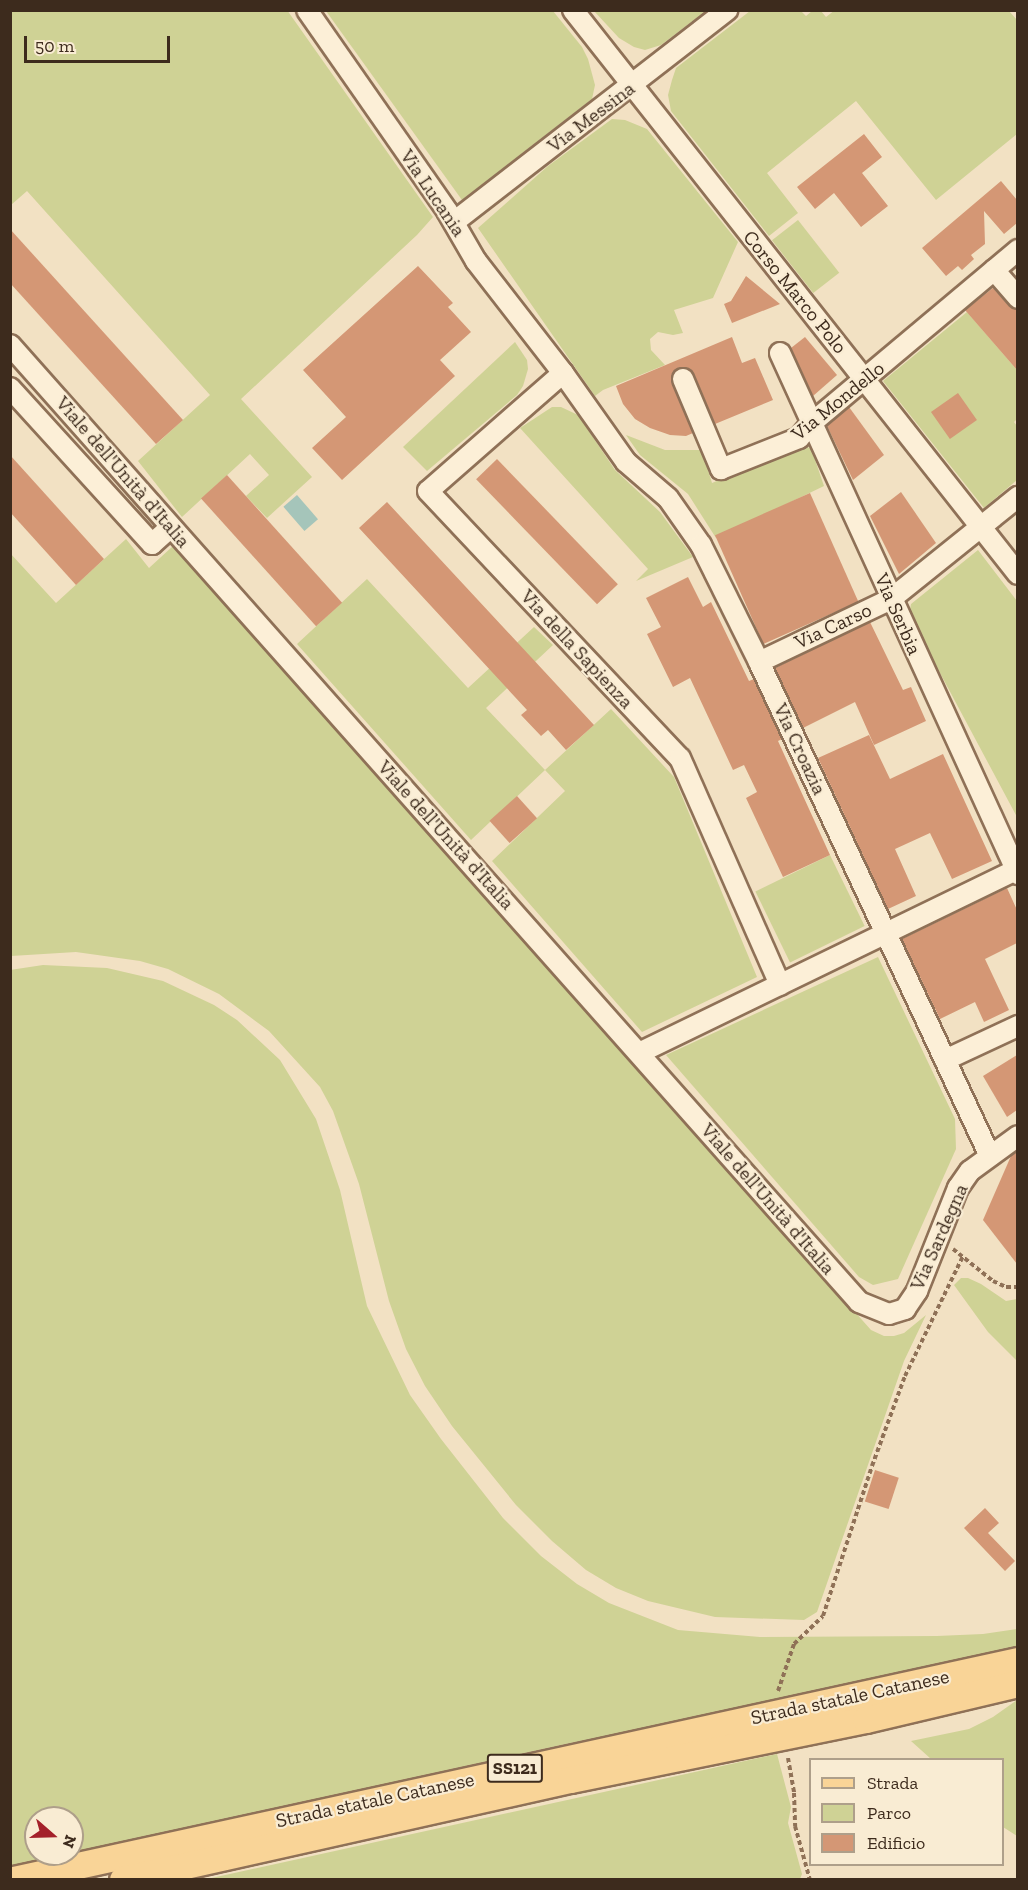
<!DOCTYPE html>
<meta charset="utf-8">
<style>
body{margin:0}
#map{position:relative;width:1028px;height:1890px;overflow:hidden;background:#f2e1c3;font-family:"Zilla Slab",serif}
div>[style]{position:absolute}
.green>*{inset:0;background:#cfd295;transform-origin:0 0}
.water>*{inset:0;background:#a5c5ba;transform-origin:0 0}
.building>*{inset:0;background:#d49775;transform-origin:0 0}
.path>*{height:4px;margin-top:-2px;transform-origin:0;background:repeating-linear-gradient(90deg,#8f7157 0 4.5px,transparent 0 7.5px)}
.roads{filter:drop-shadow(2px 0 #8f7157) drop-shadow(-2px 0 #8f7157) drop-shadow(0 2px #8f7157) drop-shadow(0 -2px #8f7157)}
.minor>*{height:20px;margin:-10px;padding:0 10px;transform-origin:10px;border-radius:10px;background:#fcefd7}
.major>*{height:26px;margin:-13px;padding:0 13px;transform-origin:13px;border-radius:13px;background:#f9d497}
span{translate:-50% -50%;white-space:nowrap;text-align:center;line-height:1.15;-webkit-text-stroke:4.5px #f9ecd3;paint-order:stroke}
.shield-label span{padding:2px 4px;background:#f9ecd3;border:2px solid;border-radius:4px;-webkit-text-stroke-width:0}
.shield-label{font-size:18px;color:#3d2b1d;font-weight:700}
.street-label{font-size:20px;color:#3d2b1d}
.frame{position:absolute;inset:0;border:12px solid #3d2b1d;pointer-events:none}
.legend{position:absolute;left:809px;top:1758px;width:195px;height:108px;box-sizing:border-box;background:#f9ecd3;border:2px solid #ae9f8a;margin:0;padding:8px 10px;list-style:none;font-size:18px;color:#3d2b1d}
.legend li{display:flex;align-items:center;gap:12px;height:30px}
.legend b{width:30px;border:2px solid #ae9f8a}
.north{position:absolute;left:24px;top:1806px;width:60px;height:60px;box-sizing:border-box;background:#f9ecd3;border:2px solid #ae9f8a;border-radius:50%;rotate:110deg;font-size:16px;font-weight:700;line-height:24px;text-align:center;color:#3d2b1d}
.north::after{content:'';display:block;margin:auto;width:21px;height:27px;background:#a4212a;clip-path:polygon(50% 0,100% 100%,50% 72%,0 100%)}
.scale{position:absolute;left:24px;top:36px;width:146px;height:27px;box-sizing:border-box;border:3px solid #3d2b1d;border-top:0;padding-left:8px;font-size:18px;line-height:21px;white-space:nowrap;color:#3d2b1d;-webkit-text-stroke:4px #f9ecd3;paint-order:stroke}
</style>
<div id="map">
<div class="green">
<i style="clip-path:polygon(287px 10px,433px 217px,417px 235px,241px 399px,312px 477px,267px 518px,246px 496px,269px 475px,250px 454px,182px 517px,138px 461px,210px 395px,27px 191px,11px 205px,11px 11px)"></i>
<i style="clip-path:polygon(835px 10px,1009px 11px,1017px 20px,1017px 134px,936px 200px,856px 101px,767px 173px,798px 213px,769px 236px,671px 111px,668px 95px,672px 80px,676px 68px,750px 11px,801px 11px,806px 16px,812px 11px,821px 11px,826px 17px)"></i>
<i style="clip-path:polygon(326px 11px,553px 11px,582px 47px,588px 59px,595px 85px,592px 99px,462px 200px)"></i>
<i style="clip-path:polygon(594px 11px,706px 11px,661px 45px,645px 50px,634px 47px,619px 38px)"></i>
<i style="clip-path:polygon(612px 119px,625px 120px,647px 129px,738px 242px,713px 298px,674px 310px,683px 333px,673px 335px,658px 332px,650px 339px,651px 350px,665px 365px,603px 390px,595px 396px,478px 228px,548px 166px)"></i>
<i style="left:798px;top:220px;width:67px;height:33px;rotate:52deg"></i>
<i style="clip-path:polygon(967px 312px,1017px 370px,1017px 419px,1014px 422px,1017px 426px,1017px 480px,984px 508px,883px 381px)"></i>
<i style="clip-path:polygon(515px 342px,527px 360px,528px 369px,523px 386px,517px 395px,427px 471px,403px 447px)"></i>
<i style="clip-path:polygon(552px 407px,561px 407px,578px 415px,615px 470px,660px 512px,693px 557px,636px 581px,648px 569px,520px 428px)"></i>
<i style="clip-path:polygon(626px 435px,665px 450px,702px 450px,712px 483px,802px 446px,811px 448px,824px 486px,716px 538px,688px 494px,640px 455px)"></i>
<i style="clip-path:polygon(126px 539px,149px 568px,173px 546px,871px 1330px,884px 1336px,894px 1336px,904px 1333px,926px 1315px,904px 1361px,817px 1612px,804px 1620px,715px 1617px,648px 1601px,616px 1588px,586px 1570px,552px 1541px,516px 1505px,452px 1426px,425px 1386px,406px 1349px,389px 1301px,359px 1184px,333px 1111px,320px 1087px,269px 1031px,219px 994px,168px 969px,140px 961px,76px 952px,11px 956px,10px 553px,56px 603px)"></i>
<i style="clip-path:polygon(978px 550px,1017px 601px,1017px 845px,1017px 817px,909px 615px,911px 604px)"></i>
<i style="clip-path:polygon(367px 579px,468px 688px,534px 627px,553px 645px,486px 708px,545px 770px,611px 709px,674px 777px,757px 977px,642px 1032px,492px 861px,565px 791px,545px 770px,471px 840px,297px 644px)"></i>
<i style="left:830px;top:855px;width:79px;height:83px;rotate:64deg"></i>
<i style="clip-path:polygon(878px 957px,955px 1119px,956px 1149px,898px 1279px,873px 1285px,859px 1277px,666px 1055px)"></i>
<i style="clip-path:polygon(43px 965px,107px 968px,163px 981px,214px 1005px,237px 1020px,280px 1060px,316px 1119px,340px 1190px,367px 1306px,410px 1395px,441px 1439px,503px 1518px,541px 1556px,577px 1584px,609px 1603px,678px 1630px,760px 1637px,937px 1636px,983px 1634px,1017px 1629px,1017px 1648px,774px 1702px,566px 1744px,72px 1853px,72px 1818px,36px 1818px,36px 1854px,68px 1854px,11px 1867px,10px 970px)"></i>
<i style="clip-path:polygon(961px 1278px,968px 1278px,981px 1284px,1006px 1301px,1017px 1299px,1017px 1361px,988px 1332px,954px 1285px)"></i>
<i style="clip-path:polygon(1017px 1700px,1017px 1836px,1003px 1827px,1002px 1760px,931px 1759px,911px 1741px,969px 1729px,993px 1717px)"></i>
<i style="clip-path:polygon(777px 1754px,791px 1807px,788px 1823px,802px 1874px,800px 1879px,207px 1879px)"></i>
</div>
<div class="water">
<i style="left:297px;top:495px;width:32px;height:18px;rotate:49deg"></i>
</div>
<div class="building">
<i style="clip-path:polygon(864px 134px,882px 157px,862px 173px,888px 206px,861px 227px,834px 193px,815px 209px,797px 187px)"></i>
<i style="clip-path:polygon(1001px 181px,1017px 200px,1017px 223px,1004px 234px,984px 211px,985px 244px,971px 255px,974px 259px,962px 270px,958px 266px,946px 276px,922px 248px)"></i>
<i style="clip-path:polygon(10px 229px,183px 420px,156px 444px,10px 283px)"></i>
<i style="clip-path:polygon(418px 266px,453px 303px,448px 307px,471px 332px,440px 360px,455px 376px,342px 480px,312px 448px,346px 417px,303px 370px)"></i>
<i style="clip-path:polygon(746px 276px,780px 304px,732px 323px,724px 304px,731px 301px)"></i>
<i style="clip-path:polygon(993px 288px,1009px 306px,1017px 310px,1017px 370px,965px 310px)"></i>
<i style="clip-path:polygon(732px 337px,742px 363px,755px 358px,773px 400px,715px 424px,694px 374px,684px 367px,674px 371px,671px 378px,693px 433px,686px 436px,670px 435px,650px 428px,635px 419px,623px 404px,616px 386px)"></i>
<i style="clip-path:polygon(805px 337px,837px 375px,813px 396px,791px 348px)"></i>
<i style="left:958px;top:393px;width:33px;height:33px;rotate:55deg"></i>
<i style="clip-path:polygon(849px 407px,884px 455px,853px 480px,827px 426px)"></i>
<i style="clip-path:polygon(10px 455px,104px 559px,76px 585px,10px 512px)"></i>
<i style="left:497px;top:459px;width:174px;height:29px;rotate:46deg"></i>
<i style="left:227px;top:475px;width:172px;height:35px;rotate:48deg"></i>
<i style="clip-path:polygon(901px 492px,936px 543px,899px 574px,870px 516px)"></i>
<i style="left:810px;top:493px;width:119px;height:104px;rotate:66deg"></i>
<i style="clip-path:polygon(387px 502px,594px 725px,566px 750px,548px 730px,541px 736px,521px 715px,527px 710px,359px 528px)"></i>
<i style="clip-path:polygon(688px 577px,703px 607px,711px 602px,749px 681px,754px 679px,782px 739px,778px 741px,830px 855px,783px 877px,746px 798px,757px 792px,744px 765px,733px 770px,690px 678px,673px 687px,647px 634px,661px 627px,646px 598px)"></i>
<i style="clip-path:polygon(870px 622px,903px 690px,911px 687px,926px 721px,874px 745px,855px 702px,803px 728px,775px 668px)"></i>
<i style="clip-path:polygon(869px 735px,890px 779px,943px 754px,992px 861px,952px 879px,930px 833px,895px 849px,916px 896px,888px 909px,818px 758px)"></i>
<i style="left:517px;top:796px;width:30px;height:37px;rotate:48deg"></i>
<i style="clip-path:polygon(1007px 888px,1017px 910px,1017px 943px,985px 959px,1009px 1010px,984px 1022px,975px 1002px,940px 1019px,902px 939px)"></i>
<i style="clip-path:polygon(1017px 1055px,1017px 1110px,1007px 1117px,983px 1076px)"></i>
<i style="clip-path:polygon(1017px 1151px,1017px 1264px,983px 1220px,1011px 1156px)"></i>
<i style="left:875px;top:1470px;width:25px;height:33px;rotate:18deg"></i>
<i style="clip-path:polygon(985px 1508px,999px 1523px,988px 1533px,1015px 1561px,1005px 1571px,964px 1528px)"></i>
</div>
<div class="path">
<i style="left:953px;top:1249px;width:51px;rotate:38.7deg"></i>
<i style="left:993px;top:1281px;width:14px;rotate:25deg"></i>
<i style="left:1006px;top:1287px;width:12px"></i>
<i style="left:778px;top:1691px;width:50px;rotate:-71.2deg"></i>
<i style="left:794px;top:1644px;width:40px;rotate:-44deg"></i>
<i style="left:823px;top:1616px;width:158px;rotate:-71.9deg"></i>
<i style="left:872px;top:1466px;width:96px;rotate:-69.9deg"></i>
<i style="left:905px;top:1376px;width:133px;rotate:-64.2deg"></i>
<i style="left:788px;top:1758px;width:36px;rotate:80deg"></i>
<i style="left:794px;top:1793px;width:33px;rotate:88deg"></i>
<i style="left:795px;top:1826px;width:56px;rotate:74.5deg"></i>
</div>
<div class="roads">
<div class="minor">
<i style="left:307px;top:10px;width:245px;rotate:55.1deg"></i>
<i style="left:447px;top:211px;width:58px;rotate:59.9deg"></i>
<i style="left:476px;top:261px;width:142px;rotate:52.2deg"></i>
<i style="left:563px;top:373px;width:109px;rotate:54.7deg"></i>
<i style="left:626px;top:462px;width:55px;rotate:40.6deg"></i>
<i style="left:668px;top:498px;width:57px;rotate:54.9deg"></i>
<i style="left:701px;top:545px;width:131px;rotate:63.6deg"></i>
<i style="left:759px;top:662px;width:545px;rotate:64.94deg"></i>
<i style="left:573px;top:10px;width:718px;rotate:51.73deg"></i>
<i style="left:454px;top:222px;width:346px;rotate:-37.8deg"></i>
<i style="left:994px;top:270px;width:37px;rotate:49deg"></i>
<i style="left:10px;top:345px;width:1279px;rotate:48.42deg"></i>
<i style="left:859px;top:1302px;width:32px;rotate:22deg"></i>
<i style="left:889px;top:1314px;width:17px;rotate:-17deg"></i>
<i style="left:905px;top:1309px;width:22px;rotate:-56deg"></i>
<i style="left:917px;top:1291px;width:111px;rotate:-68.3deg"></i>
<i style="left:958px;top:1188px;width:21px;rotate:-55deg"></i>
<i style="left:970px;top:1171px;width:59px;rotate:-36.1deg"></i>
<i style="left:780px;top:353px;width:573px;rotate:65.45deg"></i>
<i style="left:563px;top:373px;width:179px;rotate:138.8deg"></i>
<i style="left:428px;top:491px;width:367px;rotate:46.7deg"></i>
<i style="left:680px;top:758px;width:248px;rotate:66.2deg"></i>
<i style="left:683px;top:379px;width:98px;rotate:67.1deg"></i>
<i style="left:721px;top:469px;width:84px;rotate:-21.7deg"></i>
<i style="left:799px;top:438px;width:21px;rotate:-49deg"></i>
<i style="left:813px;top:422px;width:268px;rotate:-40deg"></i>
<i style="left:10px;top:388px;width:211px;rotate:47.7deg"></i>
<i style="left:152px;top:544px;width:25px;rotate:-42deg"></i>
<i style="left:759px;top:662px;width:146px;rotate:-25.5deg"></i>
<i style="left:891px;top:599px;width:163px;rotate:-38.8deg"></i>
<i style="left:639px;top:1053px;width:419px;rotate:-25.9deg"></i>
<i style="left:945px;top:1060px;width:81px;rotate:-25deg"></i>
</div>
<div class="major">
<i style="left:14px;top:1880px;width:1028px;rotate:-12.31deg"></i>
<i style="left:123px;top:1880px;width:459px;rotate:-12.6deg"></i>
<i style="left:571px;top:1780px;width:301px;rotate:-11.5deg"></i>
<i style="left:866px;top:1720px;width:156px;rotate:-13.3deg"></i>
</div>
</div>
<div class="shield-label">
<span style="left:515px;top:1768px">SS121</span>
</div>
<div class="street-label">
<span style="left:591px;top:117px;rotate:-37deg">Via Messina</span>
<span style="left:433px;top:193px;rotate:56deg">Via Lucania</span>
<span style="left:795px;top:292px;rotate:51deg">Corso Marco Polo</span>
<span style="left:838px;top:401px;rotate:-39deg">Via Mondello</span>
<span style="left:123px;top:472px;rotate:49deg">Viale dell'Unità d'Italia</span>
<span style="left:898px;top:614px;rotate:66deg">Via Serbia</span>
<span style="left:833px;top:626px;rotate:-25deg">Via Carso</span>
<span style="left:577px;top:649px;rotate:47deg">Via della Sapienza</span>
<span style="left:800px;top:749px;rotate:65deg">Via Croazia</span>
<span style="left:446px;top:835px;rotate:48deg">Viale dell'Unità d'Italia</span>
<span style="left:768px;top:1199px;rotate:49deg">Viale dell'Unità d'Italia</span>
<span style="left:939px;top:1237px;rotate:-66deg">Via Sardegna</span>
<span style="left:850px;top:1697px;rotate:-12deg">Strada statale Catanese</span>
<span style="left:375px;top:1800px;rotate:-12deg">Strada statale Catanese</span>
</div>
<div class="frame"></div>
<ul class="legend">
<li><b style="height:8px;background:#f9d497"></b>Strada</li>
<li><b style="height:16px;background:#cfd295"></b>Parco</li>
<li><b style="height:16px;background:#d49775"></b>Edificio</li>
</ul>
<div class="north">N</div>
<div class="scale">50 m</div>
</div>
